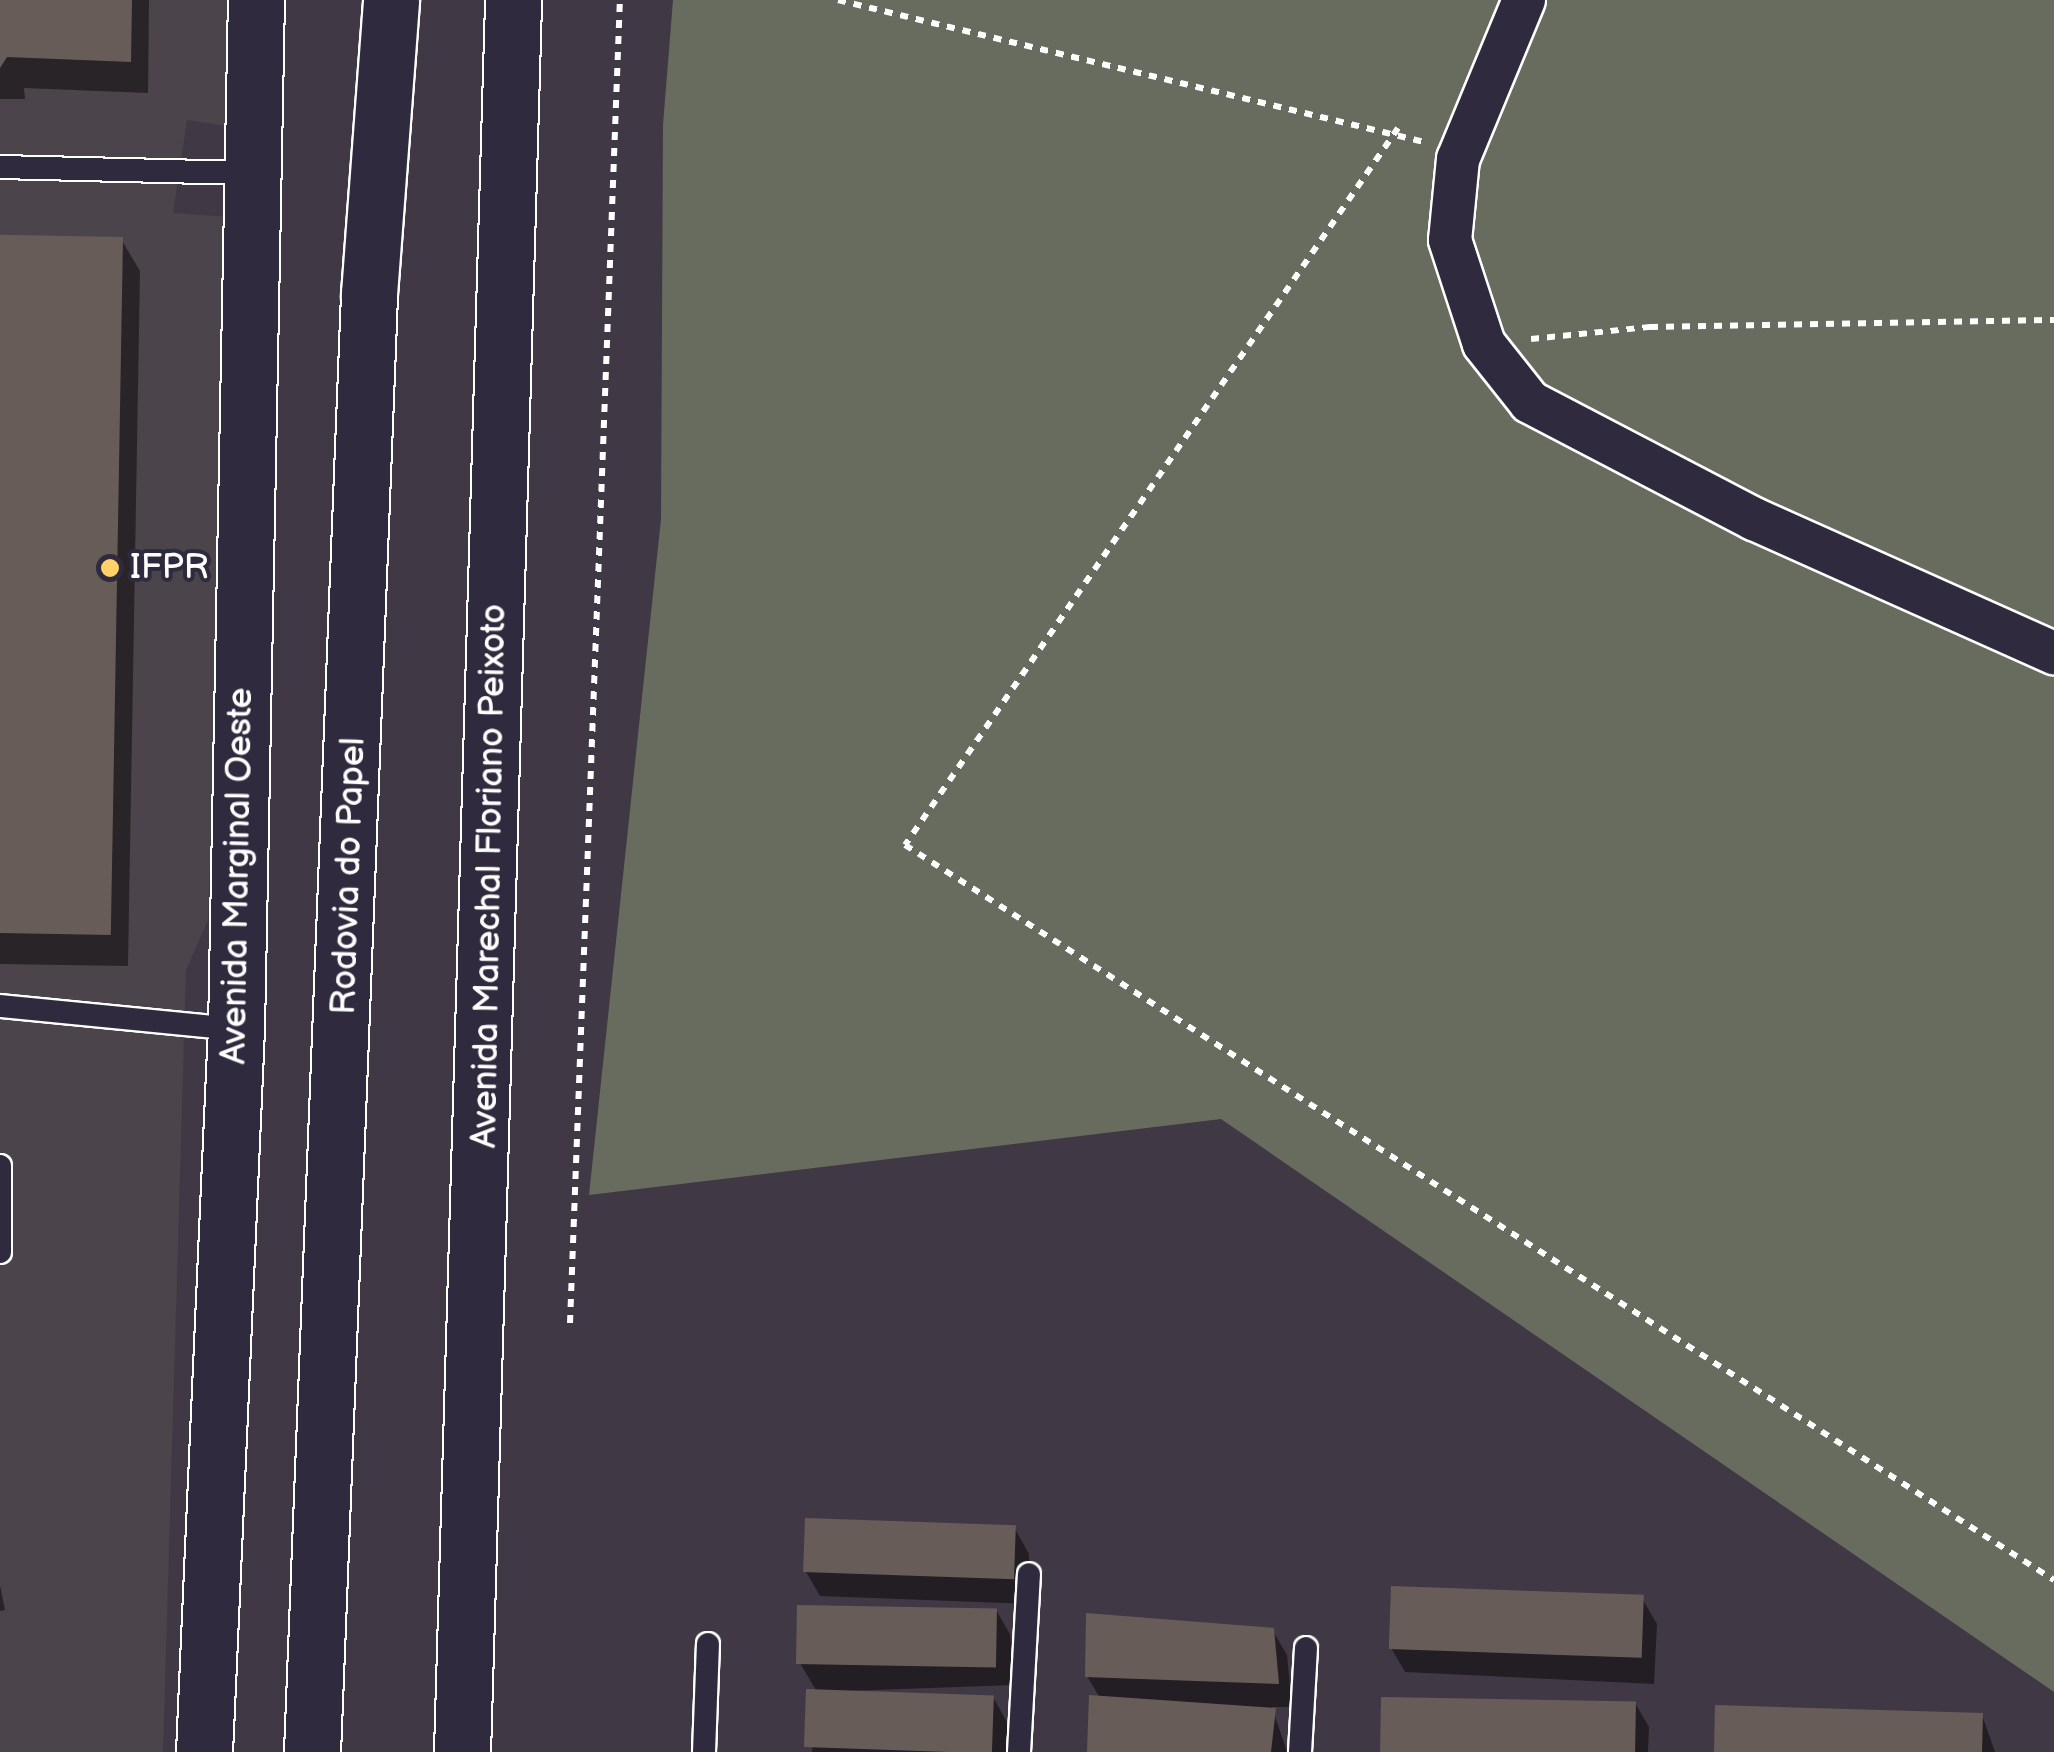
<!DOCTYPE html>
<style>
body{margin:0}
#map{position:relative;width:2054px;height:1752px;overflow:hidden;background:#403945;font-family:"Balsamiq Sans",sans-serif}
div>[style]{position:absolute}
.built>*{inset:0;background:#4c444b}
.green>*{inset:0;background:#686c5e}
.shadow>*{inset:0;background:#0007}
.building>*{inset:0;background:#685c58;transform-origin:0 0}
.path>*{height:6px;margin-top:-3px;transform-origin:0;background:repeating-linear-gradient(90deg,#fff 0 8px,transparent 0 16px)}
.roads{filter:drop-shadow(2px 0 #fff) drop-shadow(-2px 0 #fff) drop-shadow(0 2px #fff) drop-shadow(0 -2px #fff)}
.lane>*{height:22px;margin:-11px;padding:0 11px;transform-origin:11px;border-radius:11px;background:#2f2a3d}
.street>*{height:42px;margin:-21px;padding:0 21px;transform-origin:21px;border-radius:21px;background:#2f2a3d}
.secondary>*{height:55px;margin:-27.5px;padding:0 27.5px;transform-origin:27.5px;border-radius:27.5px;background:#2f2a3d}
.primary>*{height:55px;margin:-27.5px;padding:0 27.5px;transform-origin:27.5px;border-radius:27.5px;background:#2f2a3d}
.dots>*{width:28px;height:28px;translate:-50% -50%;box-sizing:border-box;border:5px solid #2f2a3d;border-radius:50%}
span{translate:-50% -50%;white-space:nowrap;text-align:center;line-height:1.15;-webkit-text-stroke:8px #2f2a3d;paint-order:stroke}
.poi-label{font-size:35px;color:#fff}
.left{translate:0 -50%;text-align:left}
.street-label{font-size:35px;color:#fff}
</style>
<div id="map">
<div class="built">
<i style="clip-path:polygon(0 0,244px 0,235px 127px,187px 120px,173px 213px,231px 217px,208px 920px,186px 970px,163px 1752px,0 1752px)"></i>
</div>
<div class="green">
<i style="clip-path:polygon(673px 0,2054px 0,2054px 1692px,1221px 1119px,589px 1195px,661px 519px,663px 125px)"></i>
</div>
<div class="shadow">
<i style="clip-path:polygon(0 0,149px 0,148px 93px,24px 88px,25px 99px,0 99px)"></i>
<i style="clip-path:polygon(121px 239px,140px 271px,128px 966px,0 964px,0 242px)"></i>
<i style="clip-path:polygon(1015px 1529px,1029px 1554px,1028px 1604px,820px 1596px,806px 1572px)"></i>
<i style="clip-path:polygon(0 1585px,5px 1610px,0 1611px)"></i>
<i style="clip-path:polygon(1643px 1600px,1657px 1624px,1654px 1684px,1405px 1672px,1391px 1648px)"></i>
<i style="clip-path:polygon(996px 1610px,1010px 1634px,1014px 1685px,820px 1692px,993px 1697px,1007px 1722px,1007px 1752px,812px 1752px,817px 1692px,800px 1663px)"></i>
<i style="clip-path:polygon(1273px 1631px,1287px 1655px,1292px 1707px,1272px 1707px,1287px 1752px,1090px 1752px,1100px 1698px,1087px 1676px)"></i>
<i style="clip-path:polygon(1635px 1703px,1649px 1727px,1648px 1752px,1382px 1752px)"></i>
<i style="clip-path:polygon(1982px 1715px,1995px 1752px,1716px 1752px)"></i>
</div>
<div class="building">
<i style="clip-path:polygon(0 0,132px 0,131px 62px,7px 57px,0 68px)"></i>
<i style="left:123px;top:237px;width:698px;height:123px;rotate:91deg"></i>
<i style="left:805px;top:1518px;width:211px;height:54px;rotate:2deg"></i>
<i style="left:1391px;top:1586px;width:253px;height:63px;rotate:2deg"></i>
<i style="left:797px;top:1605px;width:200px;height:59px;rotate:1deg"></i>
<i style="clip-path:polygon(1086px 1613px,1274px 1628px,1279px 1684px,1085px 1677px)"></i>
<i style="left:806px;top:1689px;width:188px;height:58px;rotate:2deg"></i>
<i style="clip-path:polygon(1089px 1695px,1276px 1708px,1271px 1752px,1087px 1752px)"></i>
<i style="left:1381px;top:1697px;width:255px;height:55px;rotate:1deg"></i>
<i style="clip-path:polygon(1715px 1705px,1983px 1713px,1982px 1752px,1714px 1752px)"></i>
</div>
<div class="path">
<i style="left:838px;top:0;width:603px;rotate:13.62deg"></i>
<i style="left:1398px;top:128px;width:870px;rotate:124.51deg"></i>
<i style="left:905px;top:845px;width:1364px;rotate:32.61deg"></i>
<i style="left:1531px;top:339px;width:120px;rotate:-5.8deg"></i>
<i style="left:1650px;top:327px;width:404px;rotate:-1deg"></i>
<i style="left:570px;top:1323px;width:1324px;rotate:-87.84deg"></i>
</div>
<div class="roads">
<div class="lane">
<i style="left:0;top:167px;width:249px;rotate:1.4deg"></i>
<i style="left:0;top:1006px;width:236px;rotate:5.6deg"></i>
<i style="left:0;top:1166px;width:86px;rotate:90deg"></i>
<i style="left:704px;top:1752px;width:108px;rotate:-87.9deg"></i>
<i style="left:1019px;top:1752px;width:178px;rotate:-86.8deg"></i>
<i style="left:1300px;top:1752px;width:104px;rotate:-86.7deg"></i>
</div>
<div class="street">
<i style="left:1524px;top:0;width:172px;rotate:112.5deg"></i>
<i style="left:1458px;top:159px;width:81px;rotate:95.6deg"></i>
<i style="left:1450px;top:240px;width:109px;rotate:71.9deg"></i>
<i style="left:1484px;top:344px;width:74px;rotate:51.6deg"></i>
<i style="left:1530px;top:402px;width:253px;rotate:27.6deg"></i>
<i style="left:1754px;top:519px;width:329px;rotate:24.1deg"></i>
</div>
<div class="secondary">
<i style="left:204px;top:1752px;width:724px;rotate:-87.47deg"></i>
<i style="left:236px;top:1029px;width:1029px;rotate:-88.89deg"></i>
<i style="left:462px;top:1752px;width:1753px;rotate:-88.33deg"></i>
</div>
<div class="primary">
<i style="left:312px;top:1752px;width:1459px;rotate:-87.76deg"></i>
<i style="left:369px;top:294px;width:295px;rotate:-85.7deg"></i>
</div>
</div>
<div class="dots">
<i style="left:110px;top:568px;background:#ffd166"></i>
</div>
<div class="poi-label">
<span class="left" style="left:130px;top:568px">IFPR</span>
</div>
<div class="street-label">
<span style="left:238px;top:876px;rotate:-89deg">Avenida Marginal Oeste</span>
<span style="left:349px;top:876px;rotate:-88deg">Rodovia do Papel</span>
<span style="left:490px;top:876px;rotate:-89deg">Avenida Marechal Floriano Peixoto</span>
</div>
</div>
